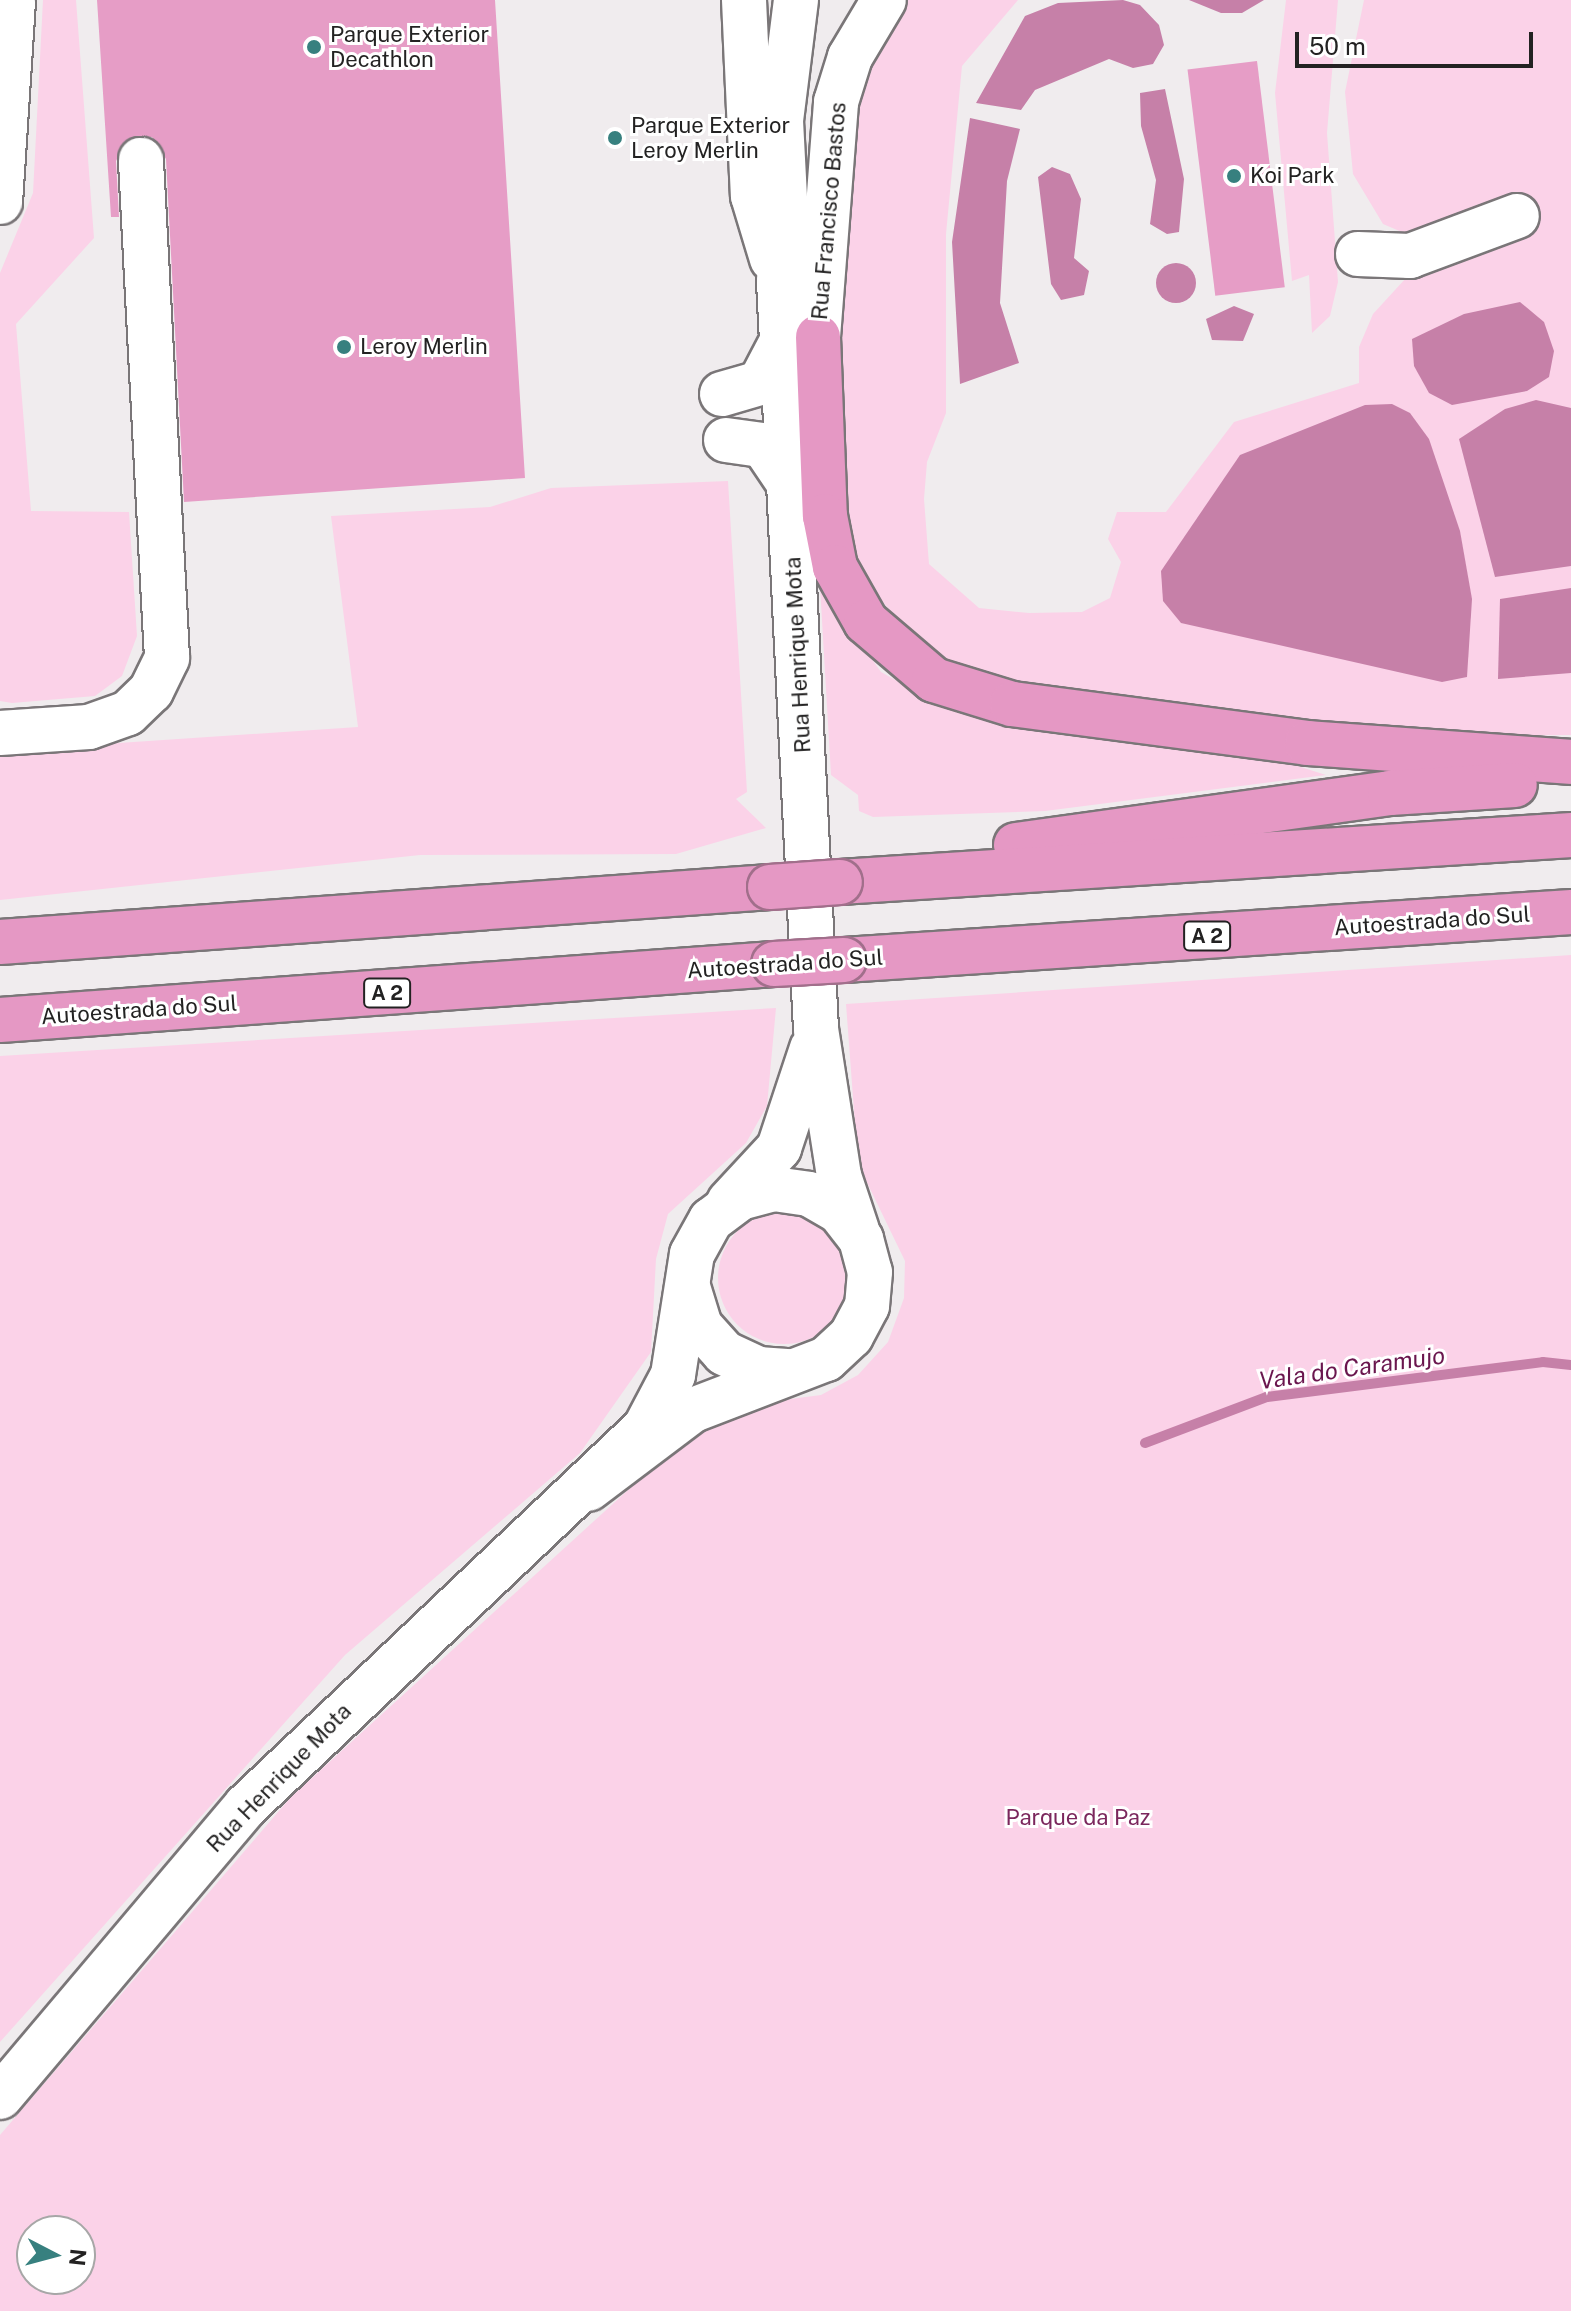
<!DOCTYPE html>
<style>
body{margin:0}
#map{position:relative;width:1571px;height:2311px;overflow:hidden;background:#f0ecee;font-family:"Public Sans",sans-serif}
div>[style]{position:absolute}
.green>*{inset:0;background:#fbd2e8}
.round{border-radius:50%}
.water>*{inset:0;background:#c680a8}
.stream>*{height:10px;margin:-5px;padding:0 5px;transform-origin:5px;border-radius:5px;background:#c680a8}
.building>*{inset:0;background:#e69dc6;transform-origin:0 0}
.roads{filter:drop-shadow(2px 0 #7a7678) drop-shadow(-2px 0 #7a7678) drop-shadow(0 2px #7a7678) drop-shadow(0 -2px #7a7678)}
.minor>*{height:44px;margin:-22px;padding:0 22px;transform-origin:22px;border-radius:22px;background:#fff}
.highway>*{height:44px;margin:-22px;padding:0 22px;transform-origin:22px;border-radius:22px;background:#e598c4}
.bridges{filter:drop-shadow(2px 0 #a16f8b) drop-shadow(-2px 0 #a16f8b) drop-shadow(0 2px #a16f8b) drop-shadow(0 -2px #a16f8b)}
.highway-bridge>*{height:44px;margin:-22px;padding:0 22px;transform-origin:22px;border-radius:22px;background:#e598c4}
.dots>*{width:22px;height:22px;translate:-50% -50%;box-sizing:border-box;border:4px solid #fff;border-radius:50%}
span{translate:-50% -50%;white-space:nowrap;text-align:center;line-height:1.15;-webkit-text-stroke:6px #fff;paint-order:stroke}
.shield-label span{padding:2px 6px;background:#fff;border:2px solid;border-radius:6px;-webkit-text-stroke-width:0}
.shield-label{font-size:20px;color:#232222;font-weight:700}
.poi-label{font-size:22px;color:#232222}
.left{translate:0 -50%;text-align:left}
.street-label{font-size:22px;color:#232222}
.park-label{font-size:22px;color:#7b275d}
.water-label{font-size:24px;color:#6a164e;font-style:italic}
.north{position:absolute;left:16px;top:2215px;width:80px;height:80px;box-sizing:border-box;background:#fff;border:2px solid #a7a7a7;border-radius:50%;rotate:96deg;font-size:22px;font-weight:700;line-height:32px;text-align:center;color:#232222}
.north::after{content:'';display:block;margin:auto;width:28px;height:36px;background:#37807f;clip-path:polygon(50% 0,100% 100%,50% 72%,0 100%)}
.scale{position:absolute;left:1295px;top:32px;width:238px;height:36px;box-sizing:border-box;border:4px solid #232222;border-top:0;padding-left:10px;font-size:24px;line-height:28px;white-space:nowrap;color:#232222;-webkit-text-stroke:6px #fff;paint-order:stroke}
</style>
<div id="map">
<div class="green">
<i style="clip-path:polygon(43px 0,76px 0,94px 238px,16px 324px,31px 511px,129px 512px,137px 636px,122px 676px,95px 696px,12px 703px,0 701px,0 273px,33px 193px)"></i>
<i style="clip-path:polygon(908px 0,1018px 0,962px 66px,946px 234px,946px 413px,927px 462px,924px 499px,929px 564px,979px 608px,1029px 613px,1082px 612px,1110px 598px,1121px 562px,1108px 539px,1117px 512px,1166px 512px,1234px 422px,1359px 383px,1359px 347px,1373px 314px,1406px 278px,1456px 255px,1383px 224px,1353px 174px,1345px 92px,1364px 0,1571px 0,1571px 735px,1415px 736px,1062px 695px,975px 677px,923px 648px,861px 577px,841px 486px,840px 351px,858px 87px)"></i>
<i style="clip-path:polygon(1286px 0,1338px 0,1327px 133px,1338px 282px,1330px 316px,1312px 333px,1309px 275px,1292px 281px,1275px 93px)"></i>
<i style="clip-path:polygon(728px 481px,747px 792px,736px 799px,766px 828px,676px 854px,420px 855px,0 900px,0 751px,358px 727px,331px 516px,490px 507px,551px 488px)"></i>
<i style="clip-path:polygon(820px 586px,881px 672px,931px 700px,1241px 748px,1326px 775px,1045px 811px,873px 817px,859px 811px,858px 795px,831px 775px)"></i>
<i style="clip-path:polygon(evenodd,1571px 955px,1571px 2311px,0 2311px,0 2135px,291px 1797px,694px 1430px,761px 1403px,821px 1395px,858px 1375px,888px 1342px,904px 1298px,905px 1261px,858px 1164px,846px 1004px,1571px 955px,32px 2231px,80px 2231px,80px 2279px,32px 2279px,32px 2231px)"></i>
<i style="clip-path:polygon(776px 1008px,767px 1106px,746px 1143px,668px 1214px,656px 1259px,651px 1352px,580px 1453px,345px 1655px,0 2042px,0 1056px)"></i>
<i class="round" style="left:718px;top:1212px;width:132px;height:132px"></i>
</div>
<div class="water">
<i style="clip-path:polygon(1123px 0,1140px 5px,1159px 25px,1164px 45px,1153px 64px,1133px 68px,1109px 59px,1035px 90px,1021px 110px,976px 103px,1025px 16px,1058px 3px)"></i>
<i style="clip-path:polygon(1189px 0,1264px 0,1242px 13px,1221px 13px)"></i>
<i style="clip-path:polygon(1165px 89px,1184px 179px,1179px 232px,1167px 234px,1150px 224px,1156px 180px,1141px 126px,1140px 93px)"></i>
<i style="clip-path:polygon(970px 118px,1020px 129px,1007px 181px,1000px 303px,1019px 363px,960px 384px,952px 242px)"></i>
<i style="clip-path:polygon(1052px 167px,1070px 174px,1081px 199px,1074px 258px,1089px 271px,1084px 295px,1061px 300px,1051px 284px,1038px 177px)"></i>
<i class="round" style="left:1156px;top:263px;width:40px;height:40px"></i>
<i style="clip-path:polygon(1520px 302px,1544px 322px,1554px 351px,1549px 377px,1527px 391px,1452px 405px,1429px 393px,1414px 366px,1412px 339px,1464px 314px)"></i>
<i style="clip-path:polygon(1234px 306px,1254px 314px,1243px 341px,1212px 340px,1206px 319px)"></i>
<i style="clip-path:polygon(1536px 400px,1571px 408px,1571px 566px,1495px 577px,1459px 439px,1505px 409px)"></i>
<i style="clip-path:polygon(1392px 404px,1410px 413px,1429px 439px,1460px 531px,1472px 599px,1467px 677px,1442px 682px,1181px 623px,1163px 601px,1161px 571px,1240px 455px,1365px 405px)"></i>
<i style="clip-path:polygon(1571px 588px,1571px 673px,1498px 679px,1500px 599px)"></i>
</div>
<div class="stream">
<i style="left:1145px;top:1443px;width:130px;rotate:-20.7deg"></i>
<i style="left:1267px;top:1397px;width:278px;rotate:-7.2deg"></i>
<i style="left:1543px;top:1362px;width:28px;rotate:6deg"></i>
</div>
<div class="building">
<i style="clip-path:polygon(97px 0,495px 0,525px 478px,184px 502px,166px 159px,152px 137px,127px 140px,116px 161px,119px 217px,111px 217px)"></i>
<i style="left:1257px;top:61px;width:228px;height:70px;rotate:83deg"></i>
</div>
<div class="roads">
<div class="minor">
<i style="left:744px;top:0;width:196px;rotate:87.4deg"></i>
<i style="left:753px;top:196px;width:66px;rotate:73.2deg"></i>
<i style="left:796px;top:0;width:122px;rotate:97.1deg"></i>
<i style="left:781px;top:121px;width:94px;rotate:87deg"></i>
<i style="left:786px;top:215px;width:66px;rotate:96.1deg"></i>
<i style="left:779px;top:281px;width:749px;rotate:87.17deg"></i>
<i style="left:816px;top:1029px;width:149px;rotate:81.1deg"></i>
<i style="left:839px;top:1176px;width:57px;rotate:71.6deg"></i>
<i style="left:0;top:202px;width:202px;rotate:-86.3deg"></i>
<i style="left:1358px;top:254px;width:52px;rotate:2.2deg"></i>
<i style="left:1410px;top:256px;width:114px;rotate:-20.5deg"></i>
<i style="left:818px;top:337px;width:236px;rotate:-85.6deg"></i>
<i style="left:836px;top:102px;width:47px;rotate:-72.7deg"></i>
<i style="left:850px;top:57px;width:66px;rotate:-59.2deg"></i>
<i style="left:722px;top:394px;width:40px;rotate:-16deg"></i>
<i style="left:760px;top:383px;width:47px;rotate:-62.4deg"></i>
<i style="left:726px;top:440px;width:37px;rotate:8deg"></i>
<i style="left:763px;top:445px;width:48px;rotate:56deg"></i>
<i style="left:0;top:733px;width:89px;rotate:-3.9deg"></i>
<i style="left:89px;top:727px;width:41px;rotate:-19.7deg"></i>
<i style="left:128px;top:713px;width:32px;rotate:-44deg"></i>
<i style="left:151px;top:691px;width:37px;rotate:-64deg"></i>
<i style="left:167px;top:658px;width:499px;rotate:-93deg"></i>
<i style="left:729px;top:1202px;width:74px;rotate:-47.2deg"></i>
<i style="left:779px;top:1148px;width:105px;rotate:-71.7deg"></i>
<i style="left:688px;top:1287px;width:41px;rotate:72.9deg"></i>
<i style="left:700px;top:1326px;width:36px;rotate:48deg"></i>
<i style="left:724px;top:1353px;width:38px;rotate:25deg"></i>
<i style="left:758px;top:1369px;width:32px;rotate:4deg"></i>
<i style="left:0;top:2097px;width:381px;rotate:-49.8deg"></i>
<i style="left:246px;top:1806px;width:550px;rotate:-43.45deg"></i>
<i style="left:645px;top:1428px;width:60px;rotate:-62.2deg"></i>
<i style="left:673px;top:1375px;width:122px;rotate:-81.1deg"></i>
<i style="left:692px;top:1254px;width:39px;rotate:-61deg"></i>
<i style="left:711px;top:1220px;width:36px;rotate:-37deg"></i>
<i style="left:740px;top:1198px;width:35px;rotate:-15deg"></i>
<i style="left:774px;top:1189px;width:35px;rotate:8deg"></i>
<i style="left:809px;top:1194px;width:34px;rotate:30deg"></i>
<i style="left:839px;top:1211px;width:36px;rotate:52deg"></i>
<i style="left:861px;top:1239px;width:34px;rotate:75deg"></i>
<i style="left:870px;top:1272px;width:34px;rotate:95deg"></i>
<i style="left:867px;top:1306px;width:34px;rotate:118deg"></i>
<i style="left:851px;top:1336px;width:34px;rotate:137deg"></i>
<i style="left:826px;top:1359px;width:142px;rotate:159deg"></i>
<i style="left:693px;top:1410px;width:131px;rotate:143deg"></i>
</div>
<div class="highway">
<i style="left:818px;top:337px;width:179px;rotate:87.8deg"></i>
<i style="left:825px;top:516px;width:52px;rotate:78.9deg"></i>
<i style="left:835px;top:567px;width:63px;rotate:60.6deg"></i>
<i style="left:866px;top:622px;width:89px;rotate:40.5deg"></i>
<i style="left:934px;top:680px;width:82px;rotate:17.1deg"></i>
<i style="left:1012px;top:704px;width:298px;rotate:7.5deg"></i>
<i style="left:1307px;top:743px;width:265px;rotate:4.1deg"></i>
<i style="left:1016px;top:845px;width:378px;rotate:-7.9deg"></i>
<i style="left:1390px;top:793px;width:125px;rotate:-3.7deg"></i>
<i style="left:840px;top:882px;width:733px;rotate:-3.68deg"></i>
<i style="left:0;top:942px;width:772px;rotate:-4.09deg"></i>
<i style="left:844px;top:960px;width:729px;rotate:-3.78deg"></i>
<i style="left:0;top:1020px;width:776px;rotate:-4.14deg"></i>
</div>
</div>
<div class="bridges">
<div class="highway-bridge">
<i style="left:770px;top:887px;width:70px;rotate:-4.1deg"></i>
<i style="left:774px;top:964px;width:70px;rotate:-3.3deg"></i>
</div>
</div>
<div class="dots">
<i style="left:314px;top:47px;background:#37807f"></i>
<i style="left:615px;top:138px;background:#37807f"></i>
<i style="left:1234px;top:176px;background:#37807f"></i>
<i style="left:344px;top:347px;background:#37807f"></i>
</div>
<div class="shield-label">
<span style="left:1207px;top:936px">A 2</span>
<span style="left:387px;top:993px">A 2</span>
</div>
<div class="poi-label">
<span class="left" style="left:330px;top:47px">Parque Exterior<br>Decathlon</span>
<span class="left" style="left:631px;top:138px">Parque Exterior<br>Leroy Merlin</span>
<span class="left" style="left:1250px;top:176px">Koi Park</span>
<span class="left" style="left:360px;top:347px">Leroy Merlin</span>
</div>
<div class="street-label">
<span style="left:829px;top:211px;rotate:-85deg">Rua Francisco Bastos</span>
<span style="left:798px;top:655px;rotate:-93deg">Rua Henrique Mota</span>
<span style="left:1432px;top:921px;rotate:-4deg">Autoestrada do Sul</span>
<span style="left:785px;top:964px;rotate:-4deg">Autoestrada do Sul</span>
<span style="left:139px;top:1010px;rotate:-4deg">Autoestrada do Sul</span>
<span style="left:279px;top:1778px;rotate:-46deg">Rua Henrique Mota</span>
</div>
<div class="park-label">
<span style="left:1078px;top:1818px">Parque da Paz</span>
</div>
<div class="water-label">
<span style="left:1352px;top:1368px;rotate:-8deg">Vala do Caramujo</span>
</div>
<div class="north">N</div>
<div class="scale">50 m</div>
</div>
